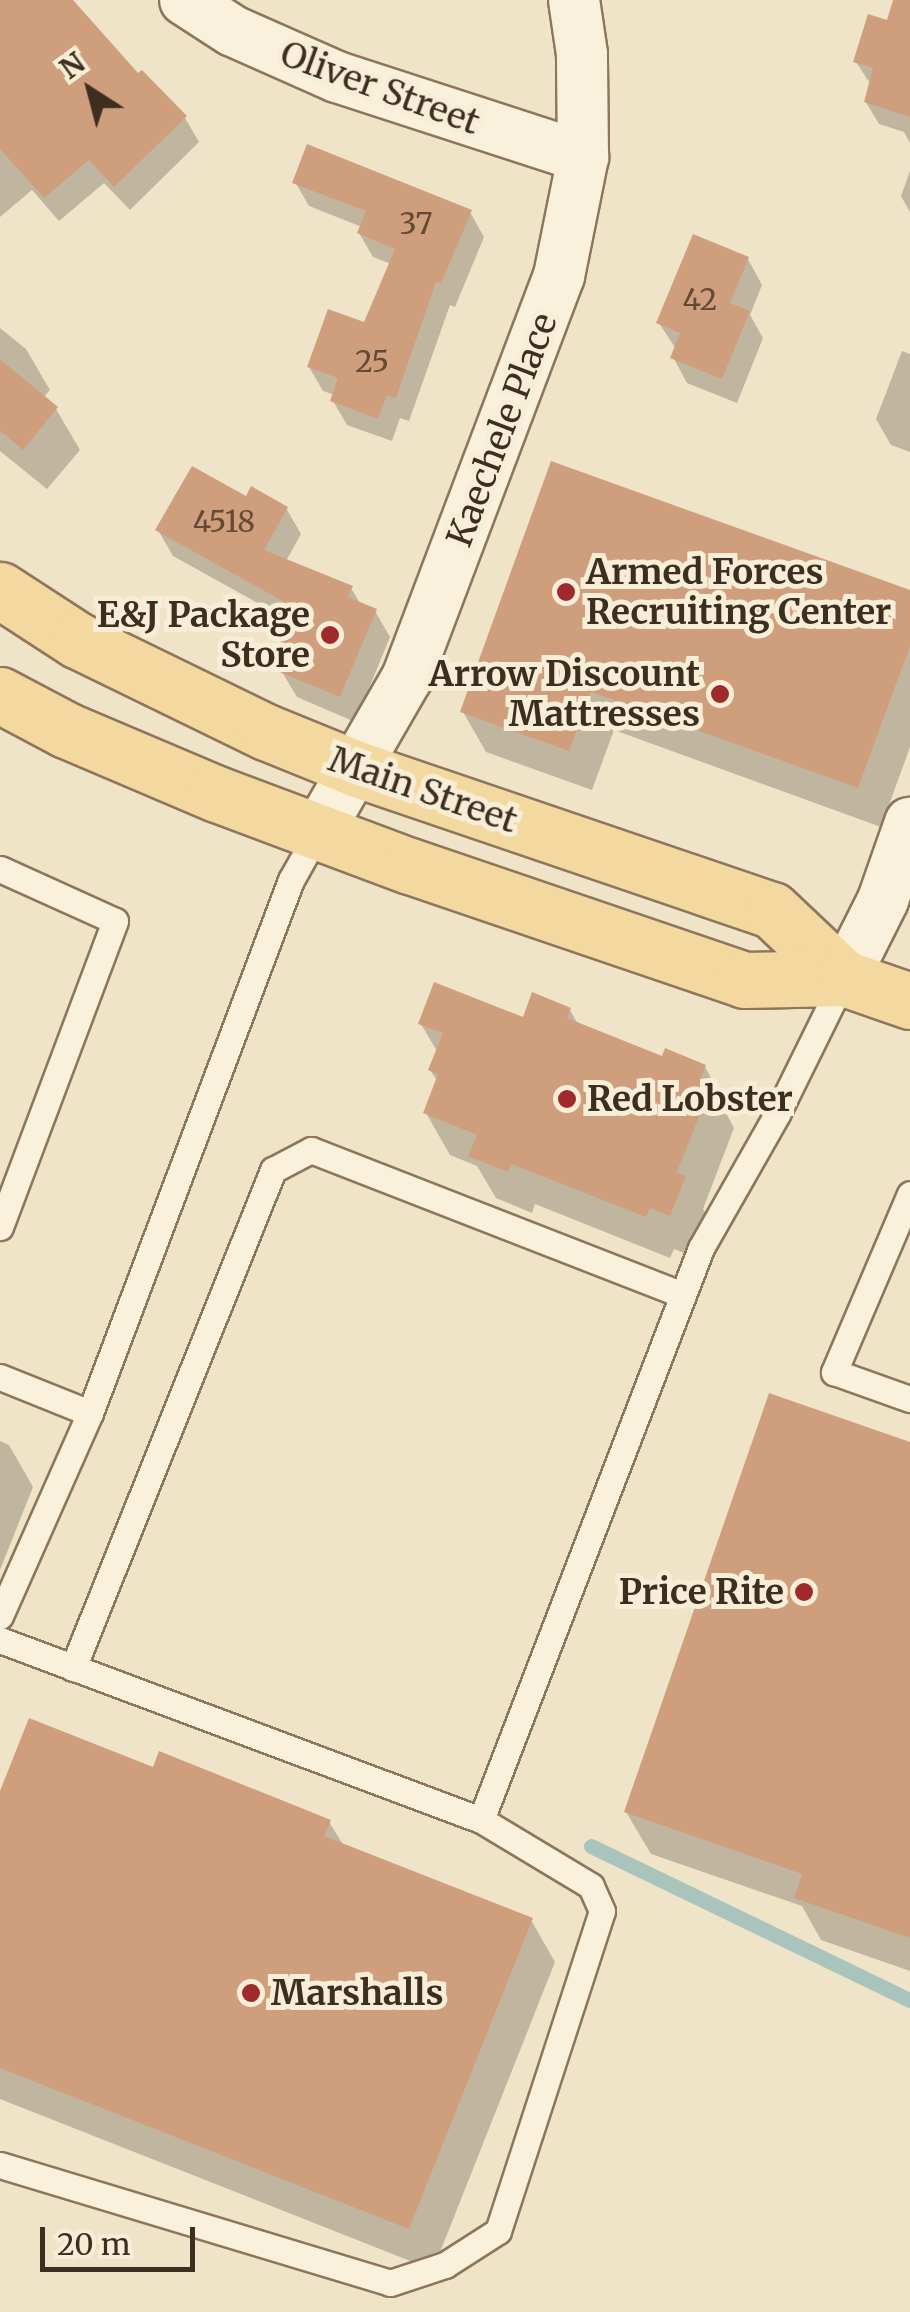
<!DOCTYPE html>
<style>
body{margin:0}
#map{position:relative;width:910px;height:2312px;overflow:hidden;background:#f0e4c8;font-family:Merriweather,serif}
div>[style]{position:absolute}
.shadow>*{inset:0;background:#0003}
.stream>*{height:15px;margin:-7.5px;padding:0 7.5px;transform-origin:7.5px;border-radius:7.5px;background:#a9c4bc}
.building>*{inset:0;background:#cf9f7d}
.roads{filter:drop-shadow(2px 0 #8d765c) drop-shadow(-2px 0 #8d765c) drop-shadow(0 2px #8d765c) drop-shadow(0 -2px #8d765c)}
.lane>*{height:25px;margin:-12.5px;padding:0 12.5px;transform-origin:12.5px;border-radius:12.5px;background:#faf1dc}
.street>*{height:50px;margin:-25px;padding:0 25px;transform-origin:25px;border-radius:25px;background:#faf1dc}
.primary>*{height:55px;margin:-27.5px;padding:0 27.5px;transform-origin:27.5px;border-radius:27.5px;background:#f3d9a0}
.dots>*{width:28px;height:28px;translate:-50% -50%;box-sizing:border-box;border:5px solid #f7eed8;border-radius:50%}
span{translate:-50% -50%;white-space:nowrap;text-align:center;line-height:1.15;-webkit-text-stroke:10px #f7eed8;paint-order:stroke}
.number-label{font-size:30px;color:#624a37}
.number-label span{-webkit-text-stroke-width:0}
.street-label{font-size:35px;color:#3d2e20}
.poi-label{font-size:35px;color:#3d2e20;font-weight:700}
.left{translate:0 -50%;text-align:left}
.right{translate:-100% -50%;text-align:right}
.north{position:absolute;left:40px;top:40px;width:100px;height:100px;-webkit-text-stroke:8px #f7eed8;paint-order:stroke;rotate:324deg;font-size:28px;font-weight:700;line-height:40px;text-align:center;color:#3d2e20}
.north::after{content:'';display:block;margin:auto;width:35px;height:45px;background:#3d2e20;clip-path:polygon(50% 0,100% 100%,50% 72%,0 100%)}
.scale{position:absolute;left:40px;top:2227px;width:155px;height:45px;box-sizing:border-box;border:5px solid #3d2e20;border-top:0;padding-left:12px;font-size:30px;line-height:35px;white-space:nowrap;color:#3d2e20;-webkit-text-stroke:8px #f7eed8;paint-order:stroke}
</style>
<div id="map">
<div class="shadow">
<i style="clip-path:polygon(0 0,52px 0,138px 76px,142px 73px,185px 118px,199px 142px,130px 210px,104px 183px,59px 221px,32px 190px,0 217px)"></i>
<i style="clip-path:polygon(910px 29px,910px 143px,904px 132px,879px 124px,866px 102px,871px 85px,856px 62px)"></i>
<i style="clip-path:polygon(910px 171px,910px 212px,901px 196px)"></i>
<i style="clip-path:polygon(295px 182px,470px 212px,484px 237px,455px 307px,450px 305px,409px 421px,400px 418px,392px 441px,347px 425px,333px 401px,335px 395px,323px 391px,309px 367px,366px 325px,391px 264px,373px 257px,359px 233px,362px 227px,309px 206px)"></i>
<i style="clip-path:polygon(748px 259px,762px 285px,750px 315px,763px 338px,737px 403px,687px 383px,673px 357px,676px 349px,659px 323px)"></i>
<i style="clip-path:polygon(0 328px,26px 349px,50px 390px,43px 398px,56px 409px,80px 450px,47px 489px,0 451px)"></i>
<i style="clip-path:polygon(902px 351px,910px 354px,910px 452px,891px 445px,876px 419px)"></i>
<i style="clip-path:polygon(247px 500px,286px 508px,301px 534px,286px 561px,351px 588px,361px 605px,375px 611px,390px 637px,355px 722px,297px 697px,282px 672px,287px 660px,281px 648px,292px 622px,173px 556px,158px 530px)"></i>
<i style="clip-path:polygon(910px 593px,910px 747px,881px 827px,614px 730px,592px 790px,486px 752px,463px 712px)"></i>
<i style="clip-path:polygon(570px 1010px,579px 1026px,663px 1059px,705px 1067px,729px 1109px,727px 1115px,734px 1128px,703px 1209px,709px 1220px,694px 1257px,674px 1249px,670px 1258px,535px 1204px,532px 1213px,496px 1198px,477px 1166px,450px 1155px,426px 1113px,438px 1082px,430px 1070px,438px 1053px,421px 1024px,524px 1021px)"></i>
<i style="clip-path:polygon(0 1441px,9px 1445px,33px 1487px,0 1570px)"></i>
<i style="clip-path:polygon(910px 1444px,910px 1971px,821px 1940px,802px 1906px,651px 1854px,626px 1812px)"></i>
<i style="clip-path:polygon(154px 1771px,329px 1822px,344px 1846px,531px 1920px,555px 1962px,433px 2270px,0 2099px,0 1797px)"></i>
</div>
<div class="stream">
<i style="left:591px;top:1846px;width:354px;rotate:25.8deg"></i>
</div>
<div class="building">
<i style="clip-path:polygon(0 0,73px 0,138px 73px,142px 70px,187px 116px,114px 187px,89px 160px,44px 198px,0 149px)"></i>
<i style="clip-path:polygon(893px 0,910px 0,910px 117px,864px 102px,873px 68px,853px 62px,868px 14px,887px 20px)"></i>
<i style="clip-path:polygon(307px 144px,472px 210px,441px 284px,436px 282px,396px 398px,387px 395px,378px 419px,330px 401px,338px 378px,307px 367px,328px 309px,364px 322px,395px 249px,357px 233px,366px 211px,292px 183px)"></i>
<i style="clip-path:polygon(693px 234px,749px 257px,730px 303px,750px 311px,722px 379px,670px 358px,680px 333px,656px 323px)"></i>
<i style="clip-path:polygon(0 359px,58px 407px,23px 450px,0 431px)"></i>
<i style="clip-path:polygon(551px 461px,910px 590px,910px 646px,858px 788px,591px 692px,569px 751px,460px 712px)"></i>
<i style="clip-path:polygon(192px 466px,246px 496px,251px 486px,288px 507px,264px 550px,353px 586px,348px 597px,377px 609px,340px 697px,280px 672px,287px 652px,278px 649px,295px 608px,155px 530px)"></i>
<i style="clip-path:polygon(434px 982px,523px 1017px,532px 992px,571px 1008px,567px 1018px,662px 1056px,665px 1048px,706px 1065px,700px 1080px,712px 1084px,677px 1172px,686px 1176px,670px 1216px,650px 1208px,646px 1217px,511px 1164px,508px 1172px,468px 1156px,477px 1135px,423px 1113px,438px 1074px,428px 1070px,443px 1033px,418px 1024px)"></i>
<i style="clip-path:polygon(769px 1393px,910px 1442px,910px 1938px,794px 1898px,802px 1874px,624px 1812px)"></i>
<i style="clip-path:polygon(29px 1718px,153px 1767px,159px 1751px,331px 1820px,324px 1836px,533px 1918px,409px 2229px,0 2068px,0 1791px)"></i>
</div>
<div class="roads">
<div class="lane">
<i style="left:0;top:869px;width:126px;rotate:24.3deg"></i>
<i style="left:115px;top:921px;width:327px;rotate:110.6deg"></i>
<i style="left:910px;top:1194px;width:194px;rotate:113.1deg"></i>
<i style="left:834px;top:1372px;width:81px;rotate:19.6deg"></i>
<i style="left:0;top:1377px;width:97px;rotate:21.8deg"></i>
<i style="left:0;top:1616px;width:222px;rotate:-66.1deg"></i>
<i style="left:90px;top:1413px;width:570px;rotate:-69.34deg"></i>
<i style="left:291px;top:880px;width:55px;rotate:-60.6deg"></i>
<i style="left:0;top:1640px;width:514px;rotate:20.52deg"></i>
<i style="left:481px;top:1820px;width:613px;rotate:-68.96deg"></i>
<i style="left:701px;top:1248px;width:154px;rotate:-60.4deg"></i>
<i style="left:777px;top:1114px;width:152px;rotate:-63.8deg"></i>
<i style="left:73px;top:1668px;width:537px;rotate:-68.12deg"></i>
<i style="left:273px;top:1170px;width:43px;rotate:-27.8deg"></i>
<i style="left:311px;top:1150px;width:399px;rotate:21.3deg"></i>
<i style="left:0;top:2165px;width:407px;rotate:16.8deg"></i>
<i style="left:390px;top:2283px;width:58px;rotate:-18.1deg"></i>
<i style="left:445px;top:2265px;width:63px;rotate:-32.7deg"></i>
<i style="left:498px;top:2231px;width:336px;rotate:-72deg"></i>
<i style="left:602px;top:1911px;width:27px;rotate:-114deg"></i>
<i style="left:591px;top:1886px;width:128px;rotate:-149deg"></i>
</div>
<div class="street">
<i style="left:185px;top:0;width:57px;rotate:32.9deg"></i>
<i style="left:233px;top:31px;width:114px;rotate:23.9deg"></i>
<i style="left:337px;top:77px;width:259px;rotate:18deg"></i>
<i style="left:318px;top:832px;width:178px;rotate:-60deg"></i>
<i style="left:407px;top:678px;width:430px;rotate:-69.3deg"></i>
<i style="left:559px;top:276px;width:121px;rotate:-78.6deg"></i>
<i style="left:583px;top:157px;width:103px;rotate:-90.6deg"></i>
<i style="left:582px;top:54px;width:55px;rotate:-98.4deg"></i>
<i style="left:844px;top:978px;width:87px;rotate:-63.4deg"></i>
<i style="left:883px;top:900px;width:82px;rotate:-70.7deg"></i>
</div>
<div class="primary">
<i style="left:0;top:590px;width:92px;rotate:33deg"></i>
<i style="left:77px;top:640px;width:210px;rotate:26deg"></i>
<i style="left:266px;top:732px;width:98px;rotate:22.1deg"></i>
<i style="left:357px;top:769px;width:438px;rotate:18.8deg"></i>
<i style="left:772px;top:910px;width:99px;rotate:43.4deg"></i>
<i style="left:0;top:695px;width:75px;rotate:27.9deg"></i>
<i style="left:66px;top:730px;width:164px;rotate:23deg"></i>
<i style="left:217px;top:794px;width:206px;rotate:20.5deg"></i>
<i style="left:410px;top:866px;width:353px;rotate:18.8deg"></i>
<i style="left:744px;top:980px;width:100px;rotate:-1.1deg"></i>
<i style="left:844px;top:978px;width:70px;rotate:19.2deg"></i>
</div>
</div>
<div class="dots">
<i style="left:566px;top:592px;background:#9e2a2b"></i>
<i style="left:330px;top:635px;background:#9e2a2b"></i>
<i style="left:720px;top:694px;background:#9e2a2b"></i>
<i style="left:567px;top:1099px;background:#9e2a2b"></i>
<i style="left:804px;top:1592px;background:#9e2a2b"></i>
<i style="left:251px;top:1993px;background:#9e2a2b"></i>
</div>
<div class="number-label">
<span style="left:416px;top:223px">37</span>
<span style="left:700px;top:299px">42</span>
<span style="left:372px;top:361px">25</span>
<span style="left:224px;top:521px">4518</span>
</div>
<div class="street-label">
<span style="left:380px;top:88px;rotate:20deg">Oliver Street</span>
<span style="left:502px;top:430px;rotate:-69deg">Kaechele Place</span>
<span style="left:423px;top:790px;rotate:19deg">Main Street</span>
</div>
<div class="poi-label">
<span class="left" style="left:586px;top:592px">Armed Forces<br>Recruiting Center</span>
<span class="right" style="left:310px;top:635px">E&amp;J Package<br>Store</span>
<span class="right" style="left:700px;top:694px">Arrow Discount<br>Mattresses</span>
<span class="left" style="left:587px;top:1099px">Red Lobster</span>
<span class="right" style="left:784px;top:1592px">Price Rite</span>
<span class="left" style="left:271px;top:1993px">Marshalls</span>
</div>
<div class="north">N</div>
<div class="scale">20 m</div>
</div>
